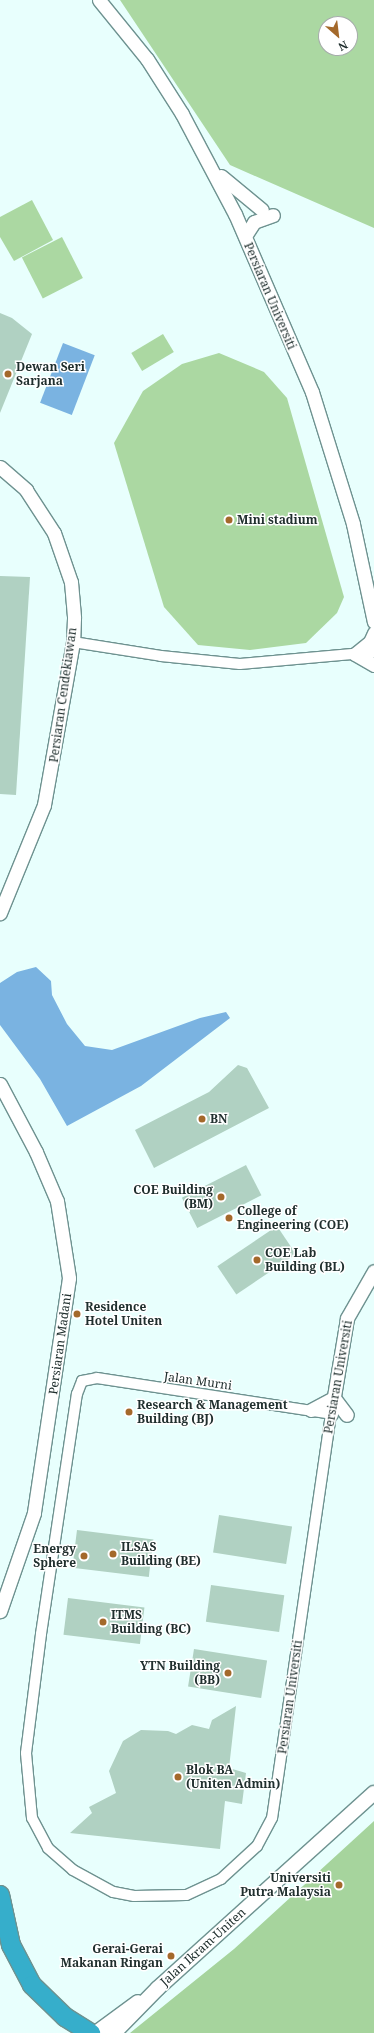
<!DOCTYPE html>
<style>
body{margin:0}
#map{position:relative;width:374px;height:2033px;overflow:hidden;background:#e8fffd;font-family:"Noto Serif",serif}
div>[style]{position:absolute}
.green>*{inset:0;background:#abd8a2;transform-origin:0 0}
.forest>*{inset:0;background:#a6d49d}
.water>*{inset:0;background:#7ab3e1;transform-origin:0 0}
.building>*{inset:0;background:#b0d1c2;transform-origin:0 0}
.roads{filter:drop-shadow(1px 0 #6e9290) drop-shadow(-1px 0 #6e9290) drop-shadow(0 1px #6e9290) drop-shadow(0 -1px #6e9290)}
.minor>*{height:10px;margin:-5px;padding:0 5px;transform-origin:5px;border-radius:5px;background:#fff}
.tertiary>*{height:13px;margin:-6.5px;padding:0 6.5px;transform-origin:6.5px;border-radius:6.5px;background:#fff}
.secondary>*{height:14px;margin:-7px;padding:0 7px;transform-origin:7px;border-radius:7px;background:#fff}
.motorway>*{height:18px;margin:-9px;padding:0 9px;transform-origin:9px;border-radius:9px;background:#36aecb}
.dots>*{width:11px;height:11px;translate:-50% -50%;box-sizing:border-box;border:2px solid #fff;border-radius:50%}
span{translate:-50% -50%;white-space:nowrap;text-align:center;line-height:1.15;-webkit-text-stroke:3px #fff;paint-order:stroke}
.street-label{font-size:12px;color:#202f2e}
.poi-label{font-size:12px;color:#202f2e;font-weight:700}
.left{translate:0 -50%;text-align:left}
.right{translate:-100% -50%;text-align:right}
.north{position:absolute;left:318px;top:16px;width:40px;height:40px;box-sizing:border-box;background:#fff;border:1px solid #a6acab;border-radius:50%;rotate:152deg;font-size:11px;font-weight:700;line-height:16px;text-align:center;color:#202f2e}
.north::after{content:'';display:block;margin:auto;width:14px;height:18px;background:#a4692b;clip-path:polygon(50% 0,100% 100%,50% 72%,0 100%)}
</style>
<div id="map">
<div class="green">
<i style="clip-path:polygon(evenodd,120px 0,374px 0,374px 228px,230px 165px,120px 0,326px 24px,350px 24px,350px 48px,326px 48px,326px 24px)"></i>
<i style="clip-path:polygon(32px 200px,53px 240px,14px 261px,0 237px,0 217px)"></i>
<i style="left:62px;top:237px;width:46px;height:45px;rotate:63deg"></i>
<i style="left:163px;top:334px;width:21px;height:37px;rotate:59deg"></i>
<i style="clip-path:polygon(219px 353px,264px 372px,287px 398px,344px 597px,337px 613px,306px 643px,250px 650px,198px 645px,164px 607px,114px 443px,143px 391px,182px 364px)"></i>
</div>
<div class="forest">
<i style="clip-path:polygon(374px 1821px,374px 2033px,130px 2033px,234px 1949px)"></i>
</div>
<div class="water">
<i style="left:63px;top:343px;width:34px;height:64px;rotate:21deg"></i>
<i style="clip-path:polygon(36px 967px,51px 981px,52px 995px,67px 1024px,85px 1046px,112px 1050px,200px 1018px,226px 1012px,230px 1018px,141px 1086px,67px 1126px,40px 1079px,0 1025px,0 983px,17px 972px)"></i>
</div>
<div class="building">
<i style="clip-path:polygon(0 313px,12px 318px,32px 334px,0 413px)"></i>
<i style="clip-path:polygon(0 576px,30px 577px,16px 795px,0 794px)"></i>
<i style="clip-path:polygon(238px 1065px,247px 1068px,269px 1108px,154px 1168px,135px 1130px,209px 1092px)"></i>
<i style="left:246px;top:1165px;width:34px;height:72px;rotate:63deg"></i>
<i style="left:277px;top:1226px;width:34px;height:72px;rotate:56deg"></i>
<i style="left:219px;top:1515px;width:74px;height:38px;rotate:9deg"></i>
<i style="left:77px;top:1530px;width:77px;height:38px;rotate:7deg"></i>
<i style="left:211px;top:1585px;width:74px;height:37px;rotate:8deg"></i>
<i style="left:68px;top:1598px;width:77px;height:37px;rotate:7deg"></i>
<i style="left:194px;top:1649px;width:74px;height:38px;rotate:9deg"></i>
<i style="clip-path:polygon(236px 1706px,229px 1768px,246px 1773px,242px 1804px,225px 1801px,220px 1849px,70px 1833px,92px 1813px,89px 1807px,116px 1793px,109px 1771px,123px 1741px,141px 1730px,168px 1731px,176px 1734px,192px 1725px,209px 1729px,212px 1720px)"></i>
</div>
<div class="roads">
<div class="minor">
<i style="left:73px;top:642px;width:89px;rotate:9deg"></i>
<i style="left:161px;top:656px;width:79px;rotate:5.8deg"></i>
<i style="left:240px;top:664px;width:135px;rotate:-5.1deg"></i>
<i style="left:97px;top:1378px;width:237px;rotate:8.7deg"></i>
<i style="left:331px;top:1414px;width:408px;rotate:98.3deg"></i>
<i style="left:272px;top:1818px;width:32px;rotate:118deg"></i>
<i style="left:257px;top:1846px;width:49px;rotate:137.5deg"></i>
<i style="left:221px;top:1879px;width:38px;rotate:155deg"></i>
<i style="left:186px;top:1895px;width:52px;rotate:178.9deg"></i>
<i style="left:134px;top:1896px;width:21px;rotate:-169deg"></i>
<i style="left:113px;top:1892px;width:46px;rotate:-151.2deg"></i>
<i style="left:73px;top:1870px;width:33px;rotate:-139deg"></i>
<i style="left:48px;top:1848px;width:34px;rotate:-118deg"></i>
<i style="left:32px;top:1818px;width:65px;rotate:-95.3deg"></i>
<i style="left:26px;top:1753px;width:120px;rotate:-82.8deg"></i>
<i style="left:41px;top:1634px;width:243px;rotate:-81.5deg"></i>
<i style="left:77px;top:1394px;width:14px;rotate:-69deg"></i>
<i style="left:82px;top:1381px;width:15px;rotate:-11deg"></i>
</div>
<div class="tertiary">
<i style="left:99px;top:0;width:76px;rotate:50.9deg"></i>
<i style="left:147px;top:59px;width:65px;rotate:57.5deg"></i>
<i style="left:182px;top:114px;width:113px;rotate:62.1deg"></i>
<i style="left:235px;top:214px;width:194px;rotate:66.6deg"></i>
<i style="left:312px;top:392px;width:138px;rotate:72.7deg"></i>
<i style="left:353px;top:524px;width:100px;rotate:77.9deg"></i>
<i style="left:221px;top:176px;width:53px;rotate:39.7deg"></i>
<i style="left:245px;top:236px;width:17px;rotate:-57deg"></i>
<i style="left:254px;top:222px;width:20px;rotate:-20deg"></i>
<i style="left:0;top:467px;width:35px;rotate:41deg"></i>
<i style="left:26px;top:490px;width:51px;rotate:56.9deg"></i>
<i style="left:54px;top:533px;width:52px;rotate:70.9deg"></i>
<i style="left:71px;top:582px;width:36px;rotate:85deg"></i>
<i style="left:74px;top:618px;width:24px;rotate:92deg"></i>
<i style="left:73px;top:642px;width:166px;rotate:100.1deg"></i>
<i style="left:44px;top:805px;width:117px;rotate:112.2deg"></i>
<i style="left:355px;top:654px;width:19px;rotate:-39deg"></i>
<i style="left:370px;top:642px;width:10px;rotate:-66deg"></i>
<i style="left:355px;top:654px;width:22px;rotate:30deg"></i>
<i style="left:0;top:1084px;width:77px;rotate:62.1deg"></i>
<i style="left:36px;top:1152px;width:53px;rotate:66.8deg"></i>
<i style="left:57px;top:1201px;width:78px;rotate:81.1deg"></i>
<i style="left:69px;top:1278px;width:238px;rotate:98.5deg"></i>
<i style="left:34px;top:1513px;width:104px;rotate:109.1deg"></i>
<i style="left:334px;top:1398px;width:21px;rotate:53deg"></i>
<i style="left:311px;top:1410px;width:26px;rotate:-28deg"></i>
<i style="left:331px;top:1414px;width:97px;rotate:-80.5deg"></i>
<i style="left:347px;top:1318px;width:54px;rotate:-60.1deg"></i>
</div>
<div class="secondary">
<i style="left:96px;top:2033px;width:52px;rotate:-36.4deg"></i>
<i style="left:114px;top:2033px;width:63px;rotate:-45.6deg"></i>
<i style="left:158px;top:1988px;width:291px;rotate:-42.1deg"></i>
</div>
<div class="motorway">
<i style="left:0;top:1895px;width:51px;rotate:77.6deg"></i>
<i style="left:11px;top:1945px;width:45px;rotate:62.3deg"></i>
<i style="left:32px;top:1985px;width:46px;rotate:44.1deg"></i>
<i style="left:65px;top:2017px;width:31px;rotate:32deg"></i>
</div>
</div>
<div class="dots">
<i style="left:8px;top:374px;background:#a4692b"></i>
<i style="left:229px;top:520px;background:#a4692b"></i>
<i style="left:202px;top:1119px;background:#a4692b"></i>
<i style="left:221px;top:1197px;background:#a4692b"></i>
<i style="left:229px;top:1218px;background:#a4692b"></i>
<i style="left:257px;top:1260px;background:#a4692b"></i>
<i style="left:77px;top:1314px;background:#a4692b"></i>
<i style="left:129px;top:1412px;background:#a4692b"></i>
<i style="left:113px;top:1554px;background:#a4692b"></i>
<i style="left:84px;top:1556px;background:#a4692b"></i>
<i style="left:103px;top:1622px;background:#a4692b"></i>
<i style="left:228px;top:1673px;background:#a4692b"></i>
<i style="left:178px;top:1777px;background:#a4692b"></i>
<i style="left:339px;top:1885px;background:#a4692b"></i>
<i style="left:171px;top:1956px;background:#a4692b"></i>
</div>
<div class="street-label">
<span style="left:270px;top:296px;rotate:67deg">Persiaran Universiti</span>
<span style="left:63px;top:695px;rotate:-82deg">Persiaran Cendekiawan</span>
<span style="left:60px;top:1344px;rotate:-82deg">Persiaran Madani</span>
<span style="left:338px;top:1377px;rotate:-80deg">Persiaran Universiti</span>
<span style="left:198px;top:1381px;rotate:8deg">Jalan Murni</span>
<span style="left:290px;top:1697px;rotate:-82deg">Persiaran Universiti</span>
<span style="left:203px;top:1947px;rotate:-42deg">Jalan Ikram-Uniten</span>
</div>
<div class="poi-label">
<span class="left" style="left:16px;top:374px">Dewan Seri<br>Sarjana</span>
<span class="left" style="left:237px;top:520px">Mini stadium</span>
<span class="left" style="left:210px;top:1119px">BN</span>
<span class="right" style="left:213px;top:1197px">COE Building<br>(BM)</span>
<span class="left" style="left:237px;top:1218px">College of<br>Engineering (COE)</span>
<span class="left" style="left:265px;top:1260px">COE Lab<br>Building (BL)</span>
<span class="left" style="left:85px;top:1314px">Residence<br>Hotel Uniten</span>
<span class="left" style="left:137px;top:1412px">Research &amp; Management<br>Building (BJ)</span>
<span class="left" style="left:121px;top:1554px">ILSAS<br>Building (BE)</span>
<span class="right" style="left:76px;top:1556px">Energy<br>Sphere</span>
<span class="left" style="left:111px;top:1622px">ITMS<br>Building (BC)</span>
<span class="right" style="left:220px;top:1673px">YTN Building<br>(BB)</span>
<span class="left" style="left:186px;top:1777px">Blok BA<br>(Uniten Admin)</span>
<span class="right" style="left:331px;top:1885px">Universiti<br>Putra Malaysia</span>
<span class="right" style="left:163px;top:1956px">Gerai-Gerai<br>Makanan Ringan</span>
</div>
<div class="north">N</div>
</div>
